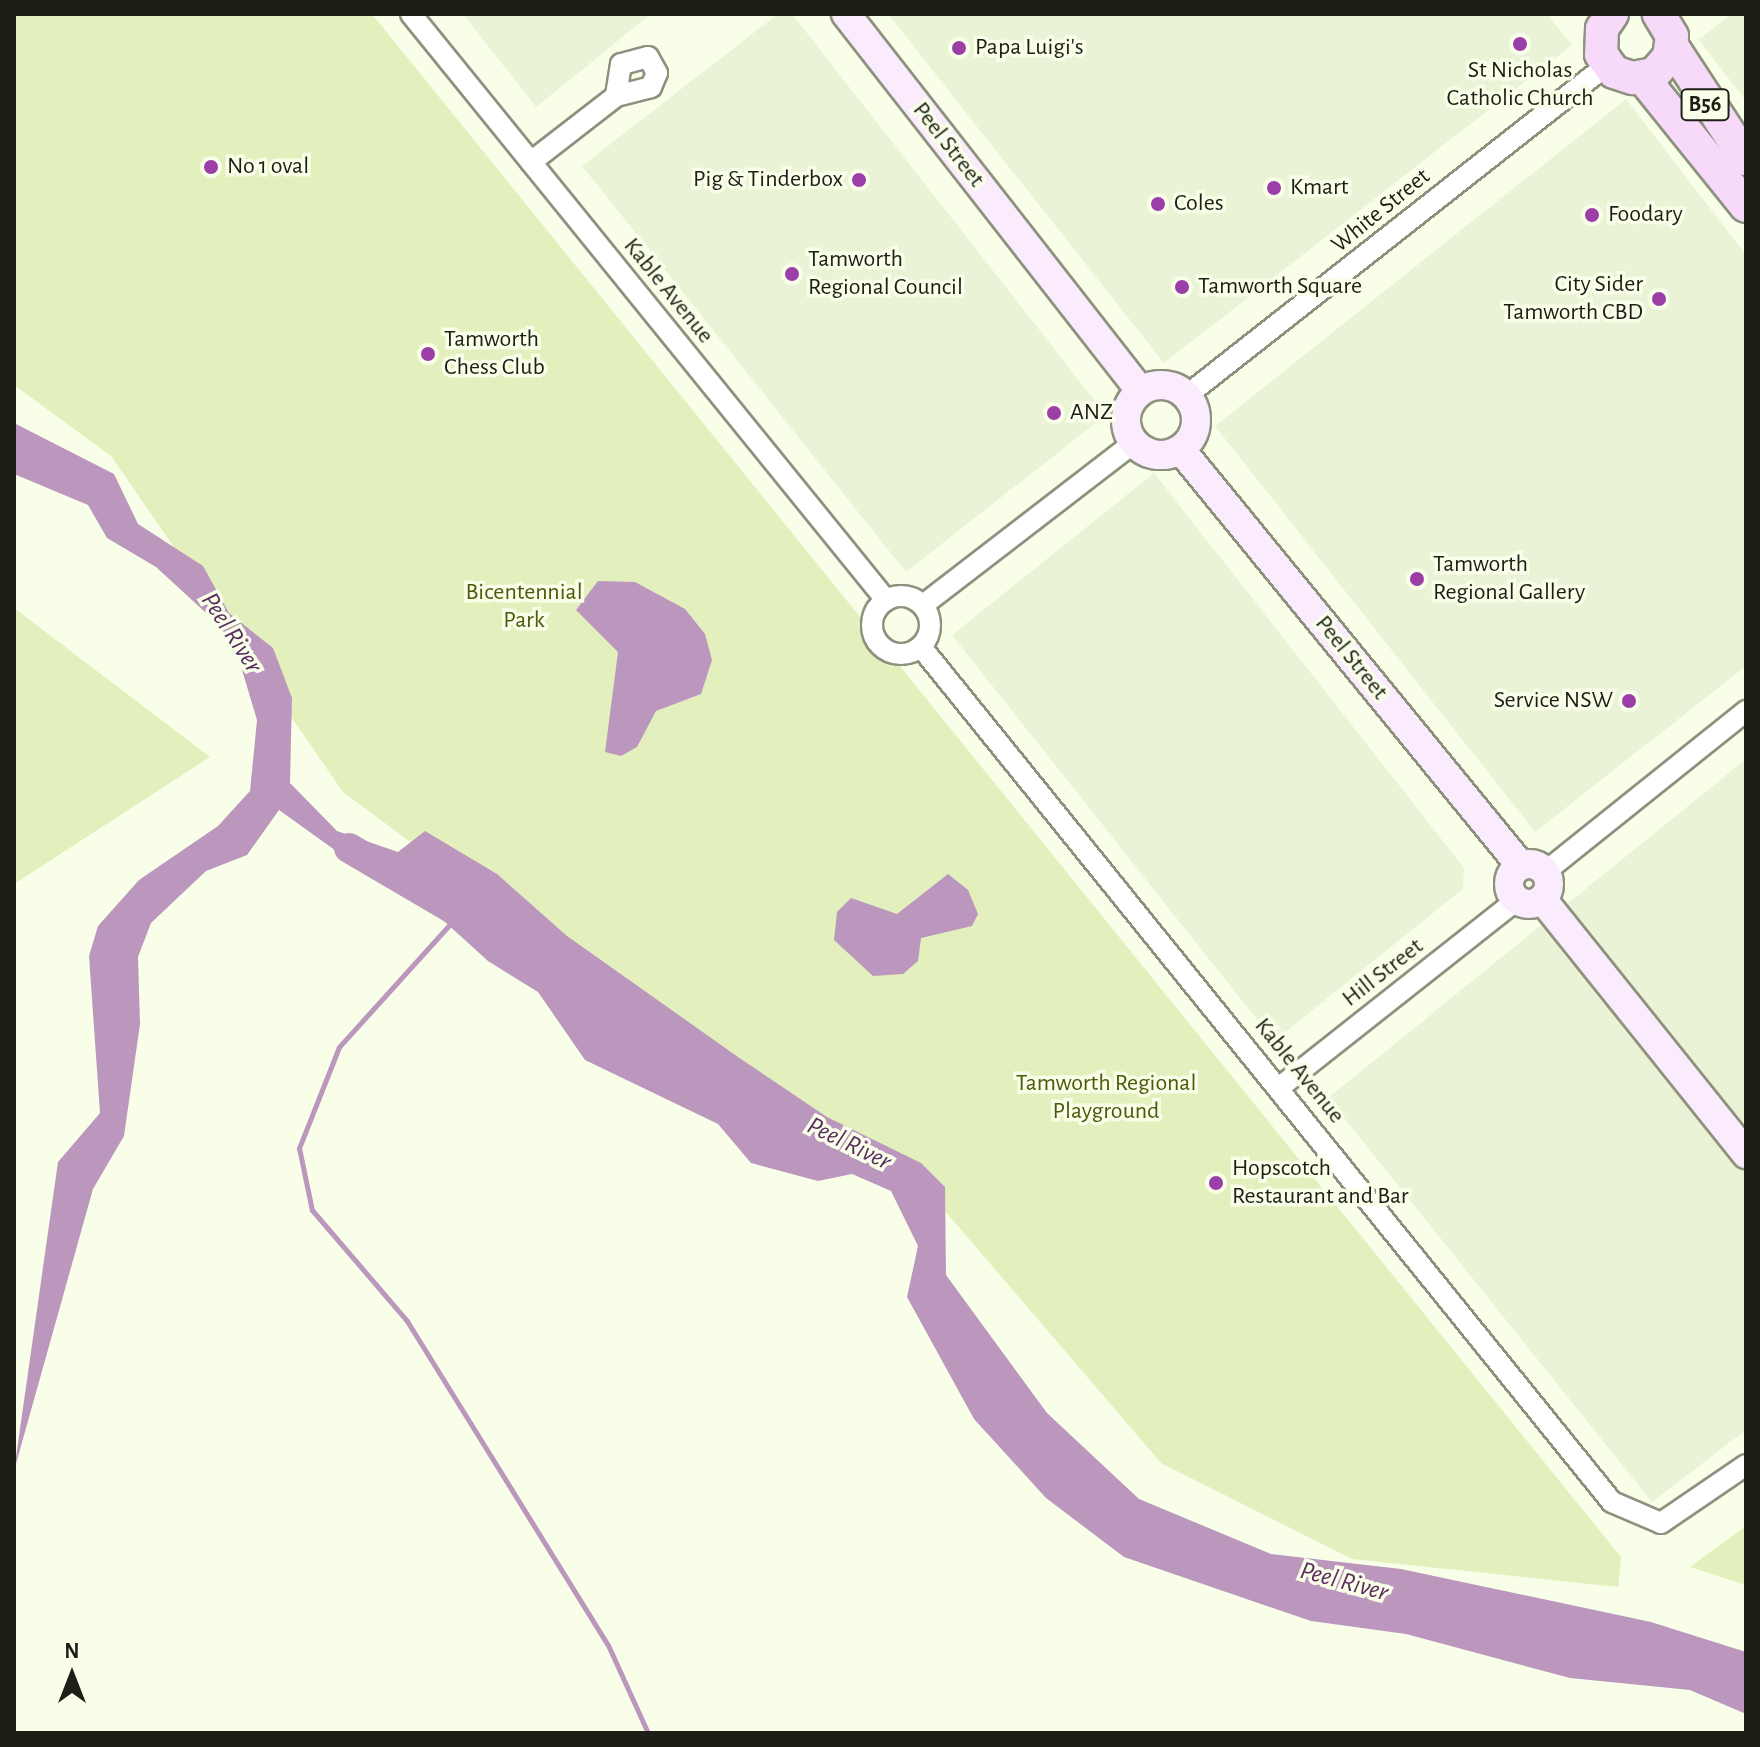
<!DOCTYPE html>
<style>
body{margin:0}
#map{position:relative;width:1760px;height:1747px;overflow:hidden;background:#f8fee8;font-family:"Alegreya Sans",sans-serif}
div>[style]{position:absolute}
.built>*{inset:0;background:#ebf3d6}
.green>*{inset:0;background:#e3efbd}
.water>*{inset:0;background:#bb97be}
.stream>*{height:5px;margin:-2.5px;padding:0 2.5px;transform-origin:2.5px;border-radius:2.5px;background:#bb97be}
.river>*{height:30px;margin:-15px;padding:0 15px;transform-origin:15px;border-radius:15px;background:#bb97be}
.roads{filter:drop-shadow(2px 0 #8d927f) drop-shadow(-2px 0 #8d927f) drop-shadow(0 2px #8d927f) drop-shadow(0 -2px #8d927f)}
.minor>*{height:20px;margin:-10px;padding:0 10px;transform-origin:10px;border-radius:10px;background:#fff}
.minor>.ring{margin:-10px;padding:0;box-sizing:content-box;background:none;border:20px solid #fff;border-radius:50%}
.secondary>*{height:28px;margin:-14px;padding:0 14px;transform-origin:14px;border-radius:14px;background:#fbecfd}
.secondary>.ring{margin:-14px;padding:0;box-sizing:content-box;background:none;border:28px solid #fbecfd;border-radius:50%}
.primary>*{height:32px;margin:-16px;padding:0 16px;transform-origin:16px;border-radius:16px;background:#f7d9fa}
.dots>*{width:22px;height:22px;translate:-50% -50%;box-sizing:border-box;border:4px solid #f8fee8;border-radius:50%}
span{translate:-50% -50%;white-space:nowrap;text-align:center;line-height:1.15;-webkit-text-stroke:7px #f8fee8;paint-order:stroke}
.shield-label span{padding:2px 6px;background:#f8fee8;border:2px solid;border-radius:6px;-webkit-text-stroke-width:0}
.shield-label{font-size:22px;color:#1d1f17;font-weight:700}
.poi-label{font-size:24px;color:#1d1f17}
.left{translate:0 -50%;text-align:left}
.right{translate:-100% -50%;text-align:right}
.street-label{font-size:24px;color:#1d1f17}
.park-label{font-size:24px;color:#4d5a0c}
.water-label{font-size:26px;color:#5a2d60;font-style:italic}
.frame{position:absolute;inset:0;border:16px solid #1d1f17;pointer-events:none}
.north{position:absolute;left:32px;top:1635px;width:80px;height:80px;-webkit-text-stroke:6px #f8fee8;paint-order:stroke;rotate:0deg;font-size:22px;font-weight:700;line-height:32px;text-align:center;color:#1d1f17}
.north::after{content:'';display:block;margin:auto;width:28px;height:36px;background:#1d1f17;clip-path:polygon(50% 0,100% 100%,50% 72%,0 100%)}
</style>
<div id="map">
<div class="built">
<i style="clip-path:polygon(463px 14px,651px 14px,536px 107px)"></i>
<i style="clip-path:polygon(778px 14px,792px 14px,1106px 415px,906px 572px,582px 166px)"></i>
<i style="clip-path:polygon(888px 14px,1547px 14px,1572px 45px,1164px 363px)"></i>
<i style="clip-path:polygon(1731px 14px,1746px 14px,1746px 101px,1699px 40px)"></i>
<i style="clip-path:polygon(1626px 99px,1746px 255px,1746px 666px,1535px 832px,1215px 426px)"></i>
<i style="clip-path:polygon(1154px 473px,1464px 868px,1463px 889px,1274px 1041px,952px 635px)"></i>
<i style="clip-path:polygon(1746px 759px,1746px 1430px,1652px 1502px,1328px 1098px)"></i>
</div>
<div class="green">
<i style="clip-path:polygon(14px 14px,372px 14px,1621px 1557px,1618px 1587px,1352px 1559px,1161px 1463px,915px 1176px,805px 1134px,343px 792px,111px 456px,14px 385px)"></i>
<i style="clip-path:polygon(14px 608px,210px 757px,14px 884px)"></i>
<i style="clip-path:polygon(1746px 1526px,1746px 1585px,1690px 1567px)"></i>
</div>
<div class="water">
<i style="clip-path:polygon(14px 423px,114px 474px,138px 524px,203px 566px,229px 613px,273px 648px,292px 698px,290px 783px,337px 831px,398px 852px,425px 831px,497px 874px,567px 936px,738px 1057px,827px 1117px,921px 1163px,945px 1187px,946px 1275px,1047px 1413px,1139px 1499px,1271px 1554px,1401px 1569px,1651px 1622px,1746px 1652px,1746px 1714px,1690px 1690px,1570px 1678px,1406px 1634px,1311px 1621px,1124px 1557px,1046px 1498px,974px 1419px,907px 1297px,918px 1246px,891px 1191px,852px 1174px,818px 1181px,751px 1163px,718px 1124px,585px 1060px,538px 992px,488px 961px,434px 912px,403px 864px,377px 869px,339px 853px,279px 810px,247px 855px,206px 871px,151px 923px,138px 957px,140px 1024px,124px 1136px,93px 1189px,14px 1471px,58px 1162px,100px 1113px,89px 956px,98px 926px,139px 880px,218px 826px,250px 791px,257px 720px,234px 643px,205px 612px,156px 567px,107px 538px,88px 505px,14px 474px)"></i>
<i style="clip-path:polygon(598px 581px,635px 582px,685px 609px,705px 634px,712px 660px,701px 694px,656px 711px,637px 747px,621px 756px,605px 752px,618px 652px,576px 610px)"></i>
<i style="clip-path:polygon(948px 874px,968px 890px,978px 914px,972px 926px,921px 938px,918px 961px,903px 974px,873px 976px,834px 940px,837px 912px,851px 898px,897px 914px)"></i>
</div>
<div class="stream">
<i style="left:451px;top:923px;width:167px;rotate:132.1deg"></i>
<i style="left:339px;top:1047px;width:109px;rotate:111.6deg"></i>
<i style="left:299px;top:1148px;width:63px;rotate:78.2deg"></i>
<i style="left:312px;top:1210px;width:146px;rotate:49.4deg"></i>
<i style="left:407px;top:1321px;width:381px;rotate:58.2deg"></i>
<i style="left:608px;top:1645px;width:97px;rotate:65.6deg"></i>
</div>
<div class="river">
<i style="left:349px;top:848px;width:121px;rotate:30.4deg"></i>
</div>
<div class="roads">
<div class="minor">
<i style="left:411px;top:14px;width:754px;rotate:50.97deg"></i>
<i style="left:531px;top:162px;width:108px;rotate:-37.8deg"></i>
<i style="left:616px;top:96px;width:36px;rotate:-14deg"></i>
<i style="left:651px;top:87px;width:15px;rotate:-67deg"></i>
<i style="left:657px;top:73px;width:18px;rotate:-119deg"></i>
<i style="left:648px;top:57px;width:28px;rotate:165deg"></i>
<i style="left:621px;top:64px;width:32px;rotate:99deg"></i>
<i style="left:1186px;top:396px;width:536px;rotate:-38.18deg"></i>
<i class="ring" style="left:872px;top:596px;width:38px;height:38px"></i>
<i style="left:923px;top:605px;width:265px;rotate:-37.6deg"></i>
<i style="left:921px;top:647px;width:1099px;rotate:51.06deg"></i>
<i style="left:1612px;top:1502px;width:53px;rotate:23.2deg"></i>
<i style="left:1661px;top:1523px;width:103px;rotate:-34.3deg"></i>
<i style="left:1545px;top:872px;width:258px;rotate:-38.7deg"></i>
<i style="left:1280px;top:1087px;width:302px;rotate:-38.3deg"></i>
</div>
<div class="secondary">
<i style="left:846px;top:14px;width:477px;rotate:52deg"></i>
<i class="ring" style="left:1126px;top:385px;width:42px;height:42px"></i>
<i style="left:1181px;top:450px;width:537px;rotate:50.74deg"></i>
<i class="ring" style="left:1509px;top:864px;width:12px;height:12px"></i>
<i style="left:1542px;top:899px;width:327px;rotate:51.3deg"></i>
</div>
<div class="primary">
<i style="left:1612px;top:14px;width:18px;rotate:124deg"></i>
<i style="left:1602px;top:29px;width:25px;rotate:92deg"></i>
<i style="left:1601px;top:54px;width:22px;rotate:54deg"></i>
<i style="left:1614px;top:72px;width:20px;rotate:18deg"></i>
<i style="left:1633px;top:78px;width:21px;rotate:-11deg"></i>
<i style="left:1654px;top:74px;width:23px;rotate:-49deg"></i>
<i style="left:1669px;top:57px;width:21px;rotate:-82deg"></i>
<i style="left:1672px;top:36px;width:26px;rotate:-121deg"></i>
<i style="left:1672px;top:46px;width:135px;rotate:56.8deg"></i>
<i style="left:1643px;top:78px;width:164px;rotate:51.2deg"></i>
</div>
</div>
<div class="dots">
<i style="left:1520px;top:44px;background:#9b3ea7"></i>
<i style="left:959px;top:48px;background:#9b3ea7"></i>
<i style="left:211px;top:167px;background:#9b3ea7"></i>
<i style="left:859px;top:180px;background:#9b3ea7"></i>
<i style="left:1274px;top:188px;background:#9b3ea7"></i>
<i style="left:1158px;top:204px;background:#9b3ea7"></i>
<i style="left:1592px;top:215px;background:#9b3ea7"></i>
<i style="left:792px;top:274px;background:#9b3ea7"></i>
<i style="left:1182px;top:287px;background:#9b3ea7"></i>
<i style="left:1659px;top:299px;background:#9b3ea7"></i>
<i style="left:428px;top:354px;background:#9b3ea7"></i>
<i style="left:1054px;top:413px;background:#9b3ea7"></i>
<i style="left:1417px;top:579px;background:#9b3ea7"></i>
<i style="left:1629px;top:701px;background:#9b3ea7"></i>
<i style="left:1216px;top:1183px;background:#9b3ea7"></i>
</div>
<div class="shield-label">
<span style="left:1705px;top:105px">B56</span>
</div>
<div class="poi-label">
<span class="left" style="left:975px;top:48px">Papa Luigi's</span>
<span style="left:1520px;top:85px">St Nicholas<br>Catholic Church</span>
<span class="left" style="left:227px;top:167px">No 1 oval</span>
<span class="right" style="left:843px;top:180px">Pig &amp; Tinderbox</span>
<span class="left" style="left:1290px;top:188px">Kmart</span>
<span class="left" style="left:1174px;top:204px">Coles</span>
<span class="left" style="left:1608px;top:215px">Foodary</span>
<span class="left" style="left:808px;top:274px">Tamworth<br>Regional Council</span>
<span class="right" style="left:1643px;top:299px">City Sider<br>Tamworth CBD</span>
<span class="left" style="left:1198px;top:287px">Tamworth Square</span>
<span class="left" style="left:444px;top:354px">Tamworth<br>Chess Club</span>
<span class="left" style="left:1070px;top:413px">ANZ</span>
<span class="left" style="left:1433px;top:579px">Tamworth<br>Regional Gallery</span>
<span class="right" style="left:1613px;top:701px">Service NSW</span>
<span class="left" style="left:1232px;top:1183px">Hopscotch<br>Restaurant and Bar</span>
</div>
<div class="street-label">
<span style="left:948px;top:145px;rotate:52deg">Peel Street</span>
<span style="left:1381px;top:211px;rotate:-39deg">White Street</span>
<span style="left:668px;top:291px;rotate:51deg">Kable Avenue</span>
<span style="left:1351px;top:658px;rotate:51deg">Peel Street</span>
<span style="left:1383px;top:973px;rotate:-38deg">Hill Street</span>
<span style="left:1299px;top:1071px;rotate:51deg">Kable Avenue</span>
</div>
<div class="park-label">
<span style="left:524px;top:607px">Bicentennial<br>Park</span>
<span style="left:1106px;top:1098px">Tamworth Regional<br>Playground</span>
</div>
<div class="water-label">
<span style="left:231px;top:633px;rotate:57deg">Peel River</span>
<span style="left:849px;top:1144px;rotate:26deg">Peel River</span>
<span style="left:1344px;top:1582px;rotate:15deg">Peel River</span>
</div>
<div class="frame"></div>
<div class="north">N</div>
</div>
